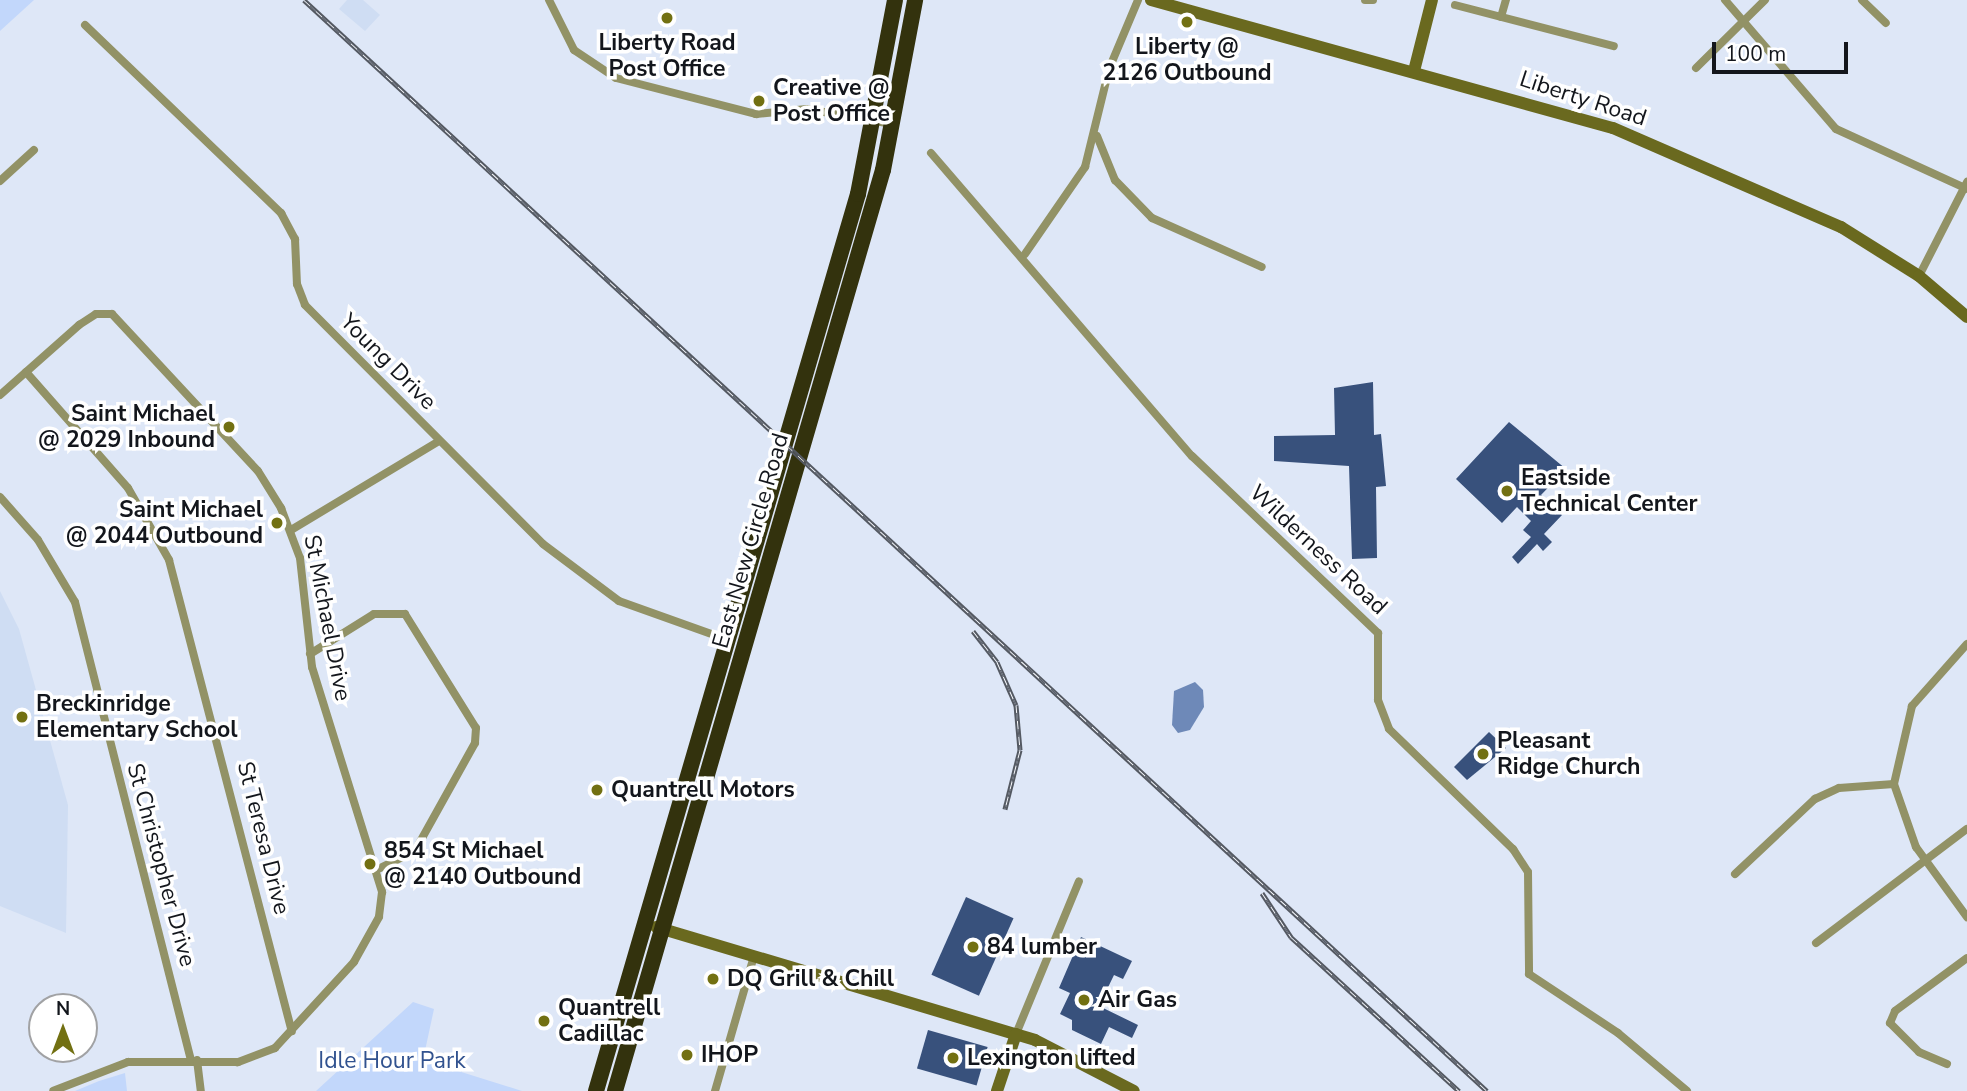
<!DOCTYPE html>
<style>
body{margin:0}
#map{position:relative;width:1967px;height:1091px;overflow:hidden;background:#dee7f7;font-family:"Nunito Sans",sans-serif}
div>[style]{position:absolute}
.built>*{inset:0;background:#cfddf3}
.green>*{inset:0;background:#c2d7fb}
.water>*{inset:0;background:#6e89b8}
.building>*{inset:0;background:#38517c;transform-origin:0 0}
.street>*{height:8px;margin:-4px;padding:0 4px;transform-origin:4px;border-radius:4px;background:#929266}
.secondary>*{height:12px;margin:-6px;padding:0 6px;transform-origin:6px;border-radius:6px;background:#6a691f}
.highway>*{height:16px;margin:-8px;padding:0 8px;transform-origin:8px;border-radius:8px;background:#33320d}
.rail>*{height:5px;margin-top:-2.5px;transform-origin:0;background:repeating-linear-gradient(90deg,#fff 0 8px,#545962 0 16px);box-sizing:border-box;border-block:2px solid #545962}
.dots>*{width:19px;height:19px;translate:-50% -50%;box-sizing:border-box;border:4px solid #fff;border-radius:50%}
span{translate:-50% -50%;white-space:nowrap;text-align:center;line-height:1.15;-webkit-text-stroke:7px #fff;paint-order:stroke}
.poi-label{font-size:23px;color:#13161c;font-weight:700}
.left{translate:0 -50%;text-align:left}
.right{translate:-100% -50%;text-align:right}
.street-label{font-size:23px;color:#13161c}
.park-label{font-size:23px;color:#31528f}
.north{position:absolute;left:28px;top:993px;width:70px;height:70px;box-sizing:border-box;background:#fff;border:2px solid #a1a2a4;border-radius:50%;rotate:0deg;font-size:19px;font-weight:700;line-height:28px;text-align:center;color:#13161c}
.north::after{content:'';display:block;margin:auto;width:24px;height:32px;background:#727012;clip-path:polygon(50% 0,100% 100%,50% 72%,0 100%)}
.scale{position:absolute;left:1712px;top:42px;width:136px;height:32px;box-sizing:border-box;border:4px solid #13161c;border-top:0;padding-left:9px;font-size:21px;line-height:24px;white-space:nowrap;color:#13161c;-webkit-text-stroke:5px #fff;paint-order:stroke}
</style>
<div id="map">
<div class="built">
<i style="clip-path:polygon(347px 0,363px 0,380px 15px,365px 31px,339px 9px)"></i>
<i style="clip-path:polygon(0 591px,19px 629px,68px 805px,66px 933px,0 906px)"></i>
</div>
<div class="green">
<i style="clip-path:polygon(0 0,34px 0,0 31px)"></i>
<i style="clip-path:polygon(413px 1002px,434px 1009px,423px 1060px,522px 1091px,316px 1091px)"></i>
<i style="clip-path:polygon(125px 1073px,127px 1091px,75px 1091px,99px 1081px)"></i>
</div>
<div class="water">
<i style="clip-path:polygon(1195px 682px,1203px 690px,1204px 707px,1190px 730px,1178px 733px,1172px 725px,1174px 691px)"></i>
</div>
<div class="building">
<i style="clip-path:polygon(1373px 382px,1374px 435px,1381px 434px,1386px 486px,1376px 487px,1377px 558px,1352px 559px,1349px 466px,1274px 461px,1274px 436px,1335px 435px,1334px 388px)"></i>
<i style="clip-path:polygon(1509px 422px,1566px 469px,1541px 495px,1562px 515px,1544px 534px,1552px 542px,1543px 551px,1537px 544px,1518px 564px,1512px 557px,1531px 537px,1523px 530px,1531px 521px,1517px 507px,1502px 523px,1456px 479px)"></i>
<i style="clip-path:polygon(1489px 732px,1506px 748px,1467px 780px,1454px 767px)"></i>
<i style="left:966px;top:897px;width:52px;height:85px;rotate:24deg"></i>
<i style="clip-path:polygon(1081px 937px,1132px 961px,1123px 979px,1114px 975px,1099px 1006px,1138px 1025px,1132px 1038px,1109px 1027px,1101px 1044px,1072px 1030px,1072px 1020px,1060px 1014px,1070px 993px,1059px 988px)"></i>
<i style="left:928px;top:1030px;width:62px;height:40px;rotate:16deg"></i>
</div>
<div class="street">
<i style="left:549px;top:0;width:56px;rotate:63.4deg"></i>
<i style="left:574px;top:50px;width:50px;rotate:33.7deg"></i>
<i style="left:616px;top:78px;width:145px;rotate:14.4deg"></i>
<i style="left:756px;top:114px;width:51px;rotate:-5.6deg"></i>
<i style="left:807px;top:109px;width:85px;rotate:10.1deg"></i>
<i style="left:1365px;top:0;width:8px"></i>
<i style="left:1725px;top:0;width:170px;rotate:49.3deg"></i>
<i style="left:1836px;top:129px;width:144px;rotate:24.6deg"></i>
<i style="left:1862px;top:0;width:33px;rotate:44deg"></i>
<i style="left:1455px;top:5px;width:164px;rotate:14.5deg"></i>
<i style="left:1501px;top:17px;width:18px;rotate:-74deg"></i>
<i style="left:85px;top:25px;width:272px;rotate:43.8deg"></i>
<i style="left:281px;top:213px;width:30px;rotate:62deg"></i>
<i style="left:295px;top:239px;width:45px;rotate:87.5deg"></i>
<i style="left:297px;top:284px;width:22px;rotate:69deg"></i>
<i style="left:305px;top:305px;width:337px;rotate:45.1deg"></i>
<i style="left:543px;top:544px;width:95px;rotate:36.9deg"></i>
<i style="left:619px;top:601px;width:116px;rotate:19.7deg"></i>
<i style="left:1696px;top:68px;width:97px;rotate:-44.6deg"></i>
<i style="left:1097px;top:136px;width:48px;rotate:67.8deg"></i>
<i style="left:1115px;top:180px;width:53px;rotate:45.8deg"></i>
<i style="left:1152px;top:218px;width:120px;rotate:24deg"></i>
<i style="left:931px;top:153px;width:400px;rotate:49.3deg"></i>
<i style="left:1192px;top:456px;width:257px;rotate:43.6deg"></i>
<i style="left:1378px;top:633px;width:67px;rotate:90deg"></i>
<i style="left:1378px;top:700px;width:31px;rotate:69deg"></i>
<i style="left:1389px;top:729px;width:173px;rotate:44.1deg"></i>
<i style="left:1513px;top:849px;width:27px;rotate:57deg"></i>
<i style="left:1528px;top:872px;width:102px;rotate:89.4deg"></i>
<i style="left:1529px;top:974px;width:107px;rotate:33.5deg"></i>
<i style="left:1618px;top:1033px;width:90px;rotate:40deg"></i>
<i style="left:0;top:181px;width:46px;rotate:-42.4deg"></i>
<i style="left:1025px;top:254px;width:106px;rotate:-55.4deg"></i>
<i style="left:1085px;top:167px;width:101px;rotate:-76.2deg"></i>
<i style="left:1109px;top:69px;width:75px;rotate:-67.2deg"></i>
<i style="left:1919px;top:276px;width:106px;rotate:-62.9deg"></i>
<i style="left:26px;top:372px;width:154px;rotate:48.7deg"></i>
<i style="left:128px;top:488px;width:83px;rotate:60.3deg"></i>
<i style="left:169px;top:560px;width:487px;rotate:75.4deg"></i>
<i style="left:0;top:395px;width:106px;rotate:-41.5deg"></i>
<i style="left:79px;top:325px;width:20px;rotate:-33deg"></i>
<i style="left:96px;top:314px;width:16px"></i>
<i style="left:112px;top:314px;width:214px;rotate:47.1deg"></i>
<i style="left:258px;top:471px;width:44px;rotate:58.1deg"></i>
<i style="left:281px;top:508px;width:53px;rotate:69.2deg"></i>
<i style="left:300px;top:558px;width:110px;rotate:83.7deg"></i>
<i style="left:312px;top:667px;width:236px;rotate:72.7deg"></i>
<i style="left:382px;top:892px;width:25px;rotate:97deg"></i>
<i style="left:379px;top:917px;width:51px;rotate:119.1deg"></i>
<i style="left:354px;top:962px;width:117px;rotate:132.6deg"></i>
<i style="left:275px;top:1048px;width:40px;rotate:159deg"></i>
<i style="left:238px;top:1062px;width:110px;rotate:180deg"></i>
<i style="left:128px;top:1062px;width:80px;rotate:158.9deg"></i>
<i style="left:0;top:497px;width:57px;rotate:48.5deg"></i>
<i style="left:38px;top:540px;width:72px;rotate:59.2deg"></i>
<i style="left:75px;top:602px;width:472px;rotate:75.8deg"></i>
<i style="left:291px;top:530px;width:173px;rotate:-31deg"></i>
<i style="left:1967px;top:644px;width:83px;rotate:131.6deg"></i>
<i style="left:1912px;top:706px;width:80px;rotate:103deg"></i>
<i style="left:1894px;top:784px;width:67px;rotate:70.8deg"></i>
<i style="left:1916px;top:847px;width:87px;rotate:53.9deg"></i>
<i style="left:310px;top:654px;width:75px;rotate:-32deg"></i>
<i style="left:374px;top:614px;width:31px"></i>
<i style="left:405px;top:614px;width:134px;rotate:58.1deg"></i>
<i style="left:476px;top:728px;width:15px;rotate:94deg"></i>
<i style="left:475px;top:743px;width:124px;rotate:119.1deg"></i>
<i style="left:415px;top:851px;width:43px;rotate:154deg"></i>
<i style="left:1735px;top:874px;width:110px;rotate:-43.2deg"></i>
<i style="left:1815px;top:799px;width:26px;rotate:-25deg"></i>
<i style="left:1839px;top:788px;width:55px;rotate:-4.2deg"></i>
<i style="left:1816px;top:943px;width:189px;rotate:-37.1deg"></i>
<i style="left:1016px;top:1034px;width:165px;rotate:-67.6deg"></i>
<i style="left:197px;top:1060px;width:31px;rotate:83deg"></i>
<i style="left:1947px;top:1064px;width:30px;rotate:-157deg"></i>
<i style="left:1919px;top:1052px;width:41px;rotate:-135deg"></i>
<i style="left:1890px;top:1023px;width:13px;rotate:-67deg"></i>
<i style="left:1895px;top:1011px;width:89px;rotate:-36.4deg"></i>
<i style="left:715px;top:1091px;width:141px;rotate:-73.9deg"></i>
</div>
<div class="secondary">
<i style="left:1151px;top:0;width:479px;rotate:15.5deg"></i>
<i style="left:1613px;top:128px;width:249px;rotate:23.5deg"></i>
<i style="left:1841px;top:227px;width:92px;rotate:32.1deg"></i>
<i style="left:1919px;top:276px;width:63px;rotate:40.5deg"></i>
<i style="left:1414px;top:71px;width:73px;rotate:-75.8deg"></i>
<i style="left:656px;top:927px;width:395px;rotate:16.6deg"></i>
<i style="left:1035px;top:1040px;width:111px;rotate:27.3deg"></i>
<i style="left:997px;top:1091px;width:60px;rotate:-71.6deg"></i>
</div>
<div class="highway">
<i style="left:596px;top:1091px;width:934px;rotate:-73.72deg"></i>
<i style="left:858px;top:194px;width:197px;rotate:-79.2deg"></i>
<i style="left:615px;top:1091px;width:959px;rotate:-73.78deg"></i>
<i style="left:883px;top:170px;width:173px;rotate:-79.3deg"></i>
</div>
<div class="rail">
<i style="left:304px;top:0;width:1609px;rotate:42.68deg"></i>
<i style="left:973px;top:631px;width:39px;rotate:52deg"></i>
<i style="left:997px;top:662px;width:47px;rotate:66.2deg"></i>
<i style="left:1016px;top:705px;width:45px;rotate:84.9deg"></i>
<i style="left:1020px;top:750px;width:61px;rotate:104.3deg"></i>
<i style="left:1262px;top:893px;width:53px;rotate:56.6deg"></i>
<i style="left:1291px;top:937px;width:228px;rotate:42.5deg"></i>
</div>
<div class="dots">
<i style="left:667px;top:18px;background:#727012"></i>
<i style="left:1187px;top:22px;background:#727012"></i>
<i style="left:759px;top:101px;background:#727012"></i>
<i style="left:229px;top:427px;background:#727012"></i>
<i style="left:1507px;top:491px;background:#727012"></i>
<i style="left:277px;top:523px;background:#727012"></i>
<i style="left:22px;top:717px;background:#727012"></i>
<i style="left:1483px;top:754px;background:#727012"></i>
<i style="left:597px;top:790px;background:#727012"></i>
<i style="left:370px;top:864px;background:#727012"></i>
<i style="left:973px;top:947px;background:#727012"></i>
<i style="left:713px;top:979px;background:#727012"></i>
<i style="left:1084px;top:1000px;background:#727012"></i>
<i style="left:544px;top:1021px;background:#727012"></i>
<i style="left:687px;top:1055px;background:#727012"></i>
<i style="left:953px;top:1058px;background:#727012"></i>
</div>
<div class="poi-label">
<span style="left:667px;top:56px">Liberty Road<br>Post Office</span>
<span style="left:1187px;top:60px">Liberty @<br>2126 Outbound</span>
<span class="left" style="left:773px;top:101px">Creative @<br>Post Office</span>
<span class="right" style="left:215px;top:427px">Saint Michael<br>@ 2029 Inbound</span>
<span class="left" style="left:1521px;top:491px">Eastside<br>Technical Center</span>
<span class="right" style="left:263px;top:523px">Saint Michael<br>@ 2044 Outbound</span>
<span class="left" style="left:36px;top:717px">Breckinridge<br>Elementary School</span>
<span class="left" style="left:1497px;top:754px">Pleasant<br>Ridge Church</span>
<span class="left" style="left:611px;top:790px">Quantrell Motors</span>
<span class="left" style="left:384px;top:864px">854 St Michael<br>@ 2140 Outbound</span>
<span class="left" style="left:987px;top:947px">84 lumber</span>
<span class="left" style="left:727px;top:979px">DQ Grill &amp; Chill</span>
<span class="left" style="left:1098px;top:1000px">Air Gas</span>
<span class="left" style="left:558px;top:1021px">Quantrell<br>Cadillac</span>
<span class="left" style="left:701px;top:1055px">IHOP</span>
<span class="left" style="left:967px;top:1058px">Lexington lifted</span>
</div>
<div class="street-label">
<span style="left:1583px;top:99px;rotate:18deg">Liberty Road</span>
<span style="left:388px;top:362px;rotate:45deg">Young Drive</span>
<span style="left:751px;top:541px;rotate:-74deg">East New Circle Road</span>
<span style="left:1318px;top:550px;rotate:43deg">Wilderness Road</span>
<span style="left:327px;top:618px;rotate:79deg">St Michael Drive</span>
<span style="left:263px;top:838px;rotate:76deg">St Teresa Drive</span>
<span style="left:161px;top:865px;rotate:75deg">St Christopher Drive</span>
</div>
<div class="park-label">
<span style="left:392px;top:1061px">Idle Hour Park</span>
</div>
<div class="north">N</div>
<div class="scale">100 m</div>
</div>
